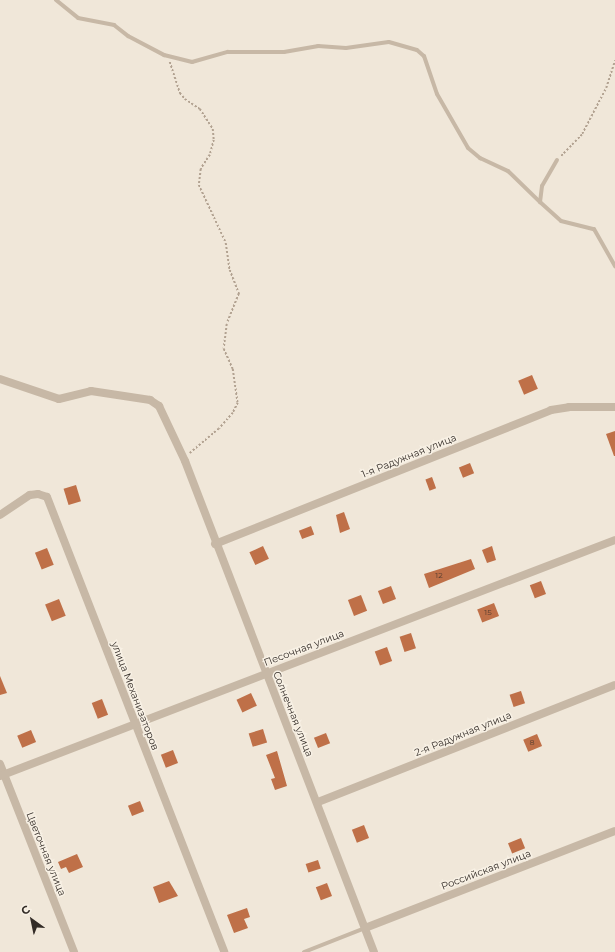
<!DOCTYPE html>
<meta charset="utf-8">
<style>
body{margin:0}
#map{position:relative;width:615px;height:952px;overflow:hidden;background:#f0e7d9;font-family:Montserrat,sans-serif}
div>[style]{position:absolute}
.building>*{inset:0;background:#bf7048;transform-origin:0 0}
.path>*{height:1.5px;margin-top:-0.75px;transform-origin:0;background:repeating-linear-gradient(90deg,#b2a291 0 2px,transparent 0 4px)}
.service>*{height:4px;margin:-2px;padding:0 2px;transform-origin:2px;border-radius:2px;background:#c7b8a6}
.minor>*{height:8px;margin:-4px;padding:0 4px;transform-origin:4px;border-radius:4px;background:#c7b8a6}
span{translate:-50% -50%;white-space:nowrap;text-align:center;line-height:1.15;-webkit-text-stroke:3px #f8f1e5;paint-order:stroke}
.number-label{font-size:8px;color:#563d2f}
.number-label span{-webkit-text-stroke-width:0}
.street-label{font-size:10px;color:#332c27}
.north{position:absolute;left:12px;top:900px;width:40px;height:40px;-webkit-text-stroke:3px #f8f1e5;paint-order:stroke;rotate:327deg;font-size:11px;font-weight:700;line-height:16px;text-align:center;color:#332c27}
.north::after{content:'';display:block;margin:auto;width:14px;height:18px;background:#332c27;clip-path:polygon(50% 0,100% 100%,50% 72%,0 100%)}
</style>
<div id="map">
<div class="building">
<i style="left:532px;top:375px;width:15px;height:15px;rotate:67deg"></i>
<i style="clip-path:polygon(615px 431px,615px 456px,614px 456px,606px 434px)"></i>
<i style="left:470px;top:463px;width:11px;height:12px;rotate:68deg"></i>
<i style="left:432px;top:477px;width:12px;height:7px;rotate:70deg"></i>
<i style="left:76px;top:485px;width:17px;height:13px;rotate:73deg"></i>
<i style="clip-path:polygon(344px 512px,350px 529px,340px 533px,336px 515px)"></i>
<i style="left:311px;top:526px;width:9px;height:13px;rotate:69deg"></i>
<i style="left:263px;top:546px;width:14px;height:15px;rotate:65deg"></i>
<i style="clip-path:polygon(492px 546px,496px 560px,487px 563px,482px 550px)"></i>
<i style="left:47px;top:548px;width:18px;height:13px;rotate:68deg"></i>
<i style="clip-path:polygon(471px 559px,475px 569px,429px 588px,424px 574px)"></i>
<i style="left:541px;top:581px;width:14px;height:12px;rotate:69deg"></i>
<i style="left:391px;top:586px;width:14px;height:14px;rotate:69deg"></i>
<i style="left:361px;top:595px;width:17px;height:14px;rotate:69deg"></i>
<i style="left:59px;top:599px;width:18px;height:15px;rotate:68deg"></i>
<i style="left:494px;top:603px;width:14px;height:18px;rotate:69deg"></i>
<i style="left:411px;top:633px;width:16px;height:12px;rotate:72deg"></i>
<i style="left:387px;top:647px;width:15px;height:13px;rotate:70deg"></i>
<i style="clip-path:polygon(0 676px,7px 693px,0 695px)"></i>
<i style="left:521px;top:691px;width:13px;height:12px;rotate:72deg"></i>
<i style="left:251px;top:693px;width:14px;height:16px;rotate:65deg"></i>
<i style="left:102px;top:699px;width:17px;height:11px;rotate:69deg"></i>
<i style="left:263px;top:729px;width:14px;height:15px;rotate:73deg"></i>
<i style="left:31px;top:730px;width:13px;height:15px;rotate:67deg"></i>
<i style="left:326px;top:733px;width:11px;height:13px;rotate:68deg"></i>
<i style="left:537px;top:734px;width:13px;height:15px;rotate:67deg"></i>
<i style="left:173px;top:750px;width:14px;height:13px;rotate:69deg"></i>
<i style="clip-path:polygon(277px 751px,287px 786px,275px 790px,271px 779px,275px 778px,266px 755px)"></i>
<i style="left:140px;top:801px;width:11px;height:13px;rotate:68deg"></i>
<i style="left:364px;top:825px;width:14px;height:13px;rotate:69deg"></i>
<i style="left:521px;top:838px;width:11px;height:14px;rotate:68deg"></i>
<i style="clip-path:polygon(77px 854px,83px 867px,69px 873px,66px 867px,61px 869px,58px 862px)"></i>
<i style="left:318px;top:860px;width:9px;height:13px;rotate:72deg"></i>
<i style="clip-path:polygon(169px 881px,178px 896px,159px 903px,153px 887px)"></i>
<i style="left:327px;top:883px;width:14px;height:12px;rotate:69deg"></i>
<i style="clip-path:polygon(247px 908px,250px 917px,244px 919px,248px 928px,234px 933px,227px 915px)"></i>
</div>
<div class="path">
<i style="left:170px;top:62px;width:33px;rotate:72deg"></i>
<i style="left:180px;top:93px;width:8px;rotate:50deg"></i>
<i style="left:185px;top:99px;width:18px;rotate:34deg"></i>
<i style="left:200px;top:109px;width:24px;rotate:57deg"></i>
<i style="left:213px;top:129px;width:11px;rotate:85deg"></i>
<i style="left:214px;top:140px;width:16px;rotate:105deg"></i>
<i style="left:210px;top:155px;width:17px;rotate:123deg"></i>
<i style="left:201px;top:169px;width:16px;rotate:97deg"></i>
<i style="left:199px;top:185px;width:64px;rotate:65deg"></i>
<i style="left:226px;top:243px;width:27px;rotate:82deg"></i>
<i style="left:230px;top:270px;width:26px;rotate:69deg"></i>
<i style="left:239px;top:294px;width:32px;rotate:112deg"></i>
<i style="left:227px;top:324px;width:25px;rotate:97deg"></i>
<i style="left:224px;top:349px;width:22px;rotate:66deg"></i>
<i style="left:233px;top:369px;width:34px;rotate:82deg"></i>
<i style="left:238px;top:403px;width:11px;rotate:117deg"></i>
<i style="left:233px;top:413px;width:21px;rotate:131deg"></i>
<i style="left:219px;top:429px;width:38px;rotate:140deg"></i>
<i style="left:561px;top:156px;width:30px;rotate:-46deg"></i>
<i style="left:582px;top:134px;width:52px;rotate:-62.4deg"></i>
<i style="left:606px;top:88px;width:29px;rotate:-72deg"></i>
</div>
<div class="service">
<i style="left:56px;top:0;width:28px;rotate:39deg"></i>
<i style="left:78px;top:18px;width:37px;rotate:11deg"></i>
<i style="left:114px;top:25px;width:18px;rotate:38deg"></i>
<i style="left:128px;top:36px;width:41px;rotate:27.8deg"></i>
<i style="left:164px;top:55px;width:29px;rotate:14deg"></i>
<i style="left:192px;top:62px;width:37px;rotate:-16deg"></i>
<i style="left:228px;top:52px;width:56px"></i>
<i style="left:284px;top:52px;width:35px;rotate:-10deg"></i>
<i style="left:318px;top:46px;width:28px;rotate:4deg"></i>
<i style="left:346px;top:48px;width:43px;rotate:-7.9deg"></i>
<i style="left:389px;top:42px;width:29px;rotate:16deg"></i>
<i style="left:417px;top:50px;width:9px;rotate:41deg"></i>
<i style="left:424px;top:56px;width:40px;rotate:71.1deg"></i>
<i style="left:437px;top:94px;width:62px;rotate:60.1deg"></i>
<i style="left:468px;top:148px;width:16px;rotate:40deg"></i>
<i style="left:480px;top:158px;width:31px;rotate:25deg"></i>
<i style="left:508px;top:171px;width:45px;rotate:44.1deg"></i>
<i style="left:557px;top:160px;width:30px;rotate:120deg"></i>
<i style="left:542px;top:186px;width:16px;rotate:97deg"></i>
<i style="left:540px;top:202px;width:28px;rotate:42deg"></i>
<i style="left:561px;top:221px;width:34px;rotate:14deg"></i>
<i style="left:594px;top:229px;width:43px;rotate:60.4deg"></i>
<i style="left:304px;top:952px;width:66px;rotate:-21.5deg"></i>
</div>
<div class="minor">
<i style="left:0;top:379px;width:62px;rotate:18.7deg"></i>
<i style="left:59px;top:399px;width:33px;rotate:-14deg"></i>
<i style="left:91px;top:391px;width:60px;rotate:8.7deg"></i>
<i style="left:150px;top:400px;width:11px;rotate:34deg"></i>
<i style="left:159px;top:406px;width:61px;rotate:64.7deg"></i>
<i style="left:185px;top:461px;width:526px;rotate:68.95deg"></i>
<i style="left:0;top:515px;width:36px;rotate:-34deg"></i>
<i style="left:30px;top:495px;width:8px;rotate:-7deg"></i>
<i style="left:38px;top:494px;width:9px;rotate:18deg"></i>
<i style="left:47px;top:497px;width:488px;rotate:68.7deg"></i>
<i style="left:215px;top:544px;width:362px;rotate:-21.7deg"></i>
<i style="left:551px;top:410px;width:18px;rotate:-9deg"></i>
<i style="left:569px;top:407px;width:46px"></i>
<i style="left:0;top:764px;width:202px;rotate:68.5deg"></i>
<i style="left:0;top:776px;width:659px;rotate:-20.99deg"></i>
<i style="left:318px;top:802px;width:319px;rotate:-21.5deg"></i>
<i style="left:365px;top:928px;width:268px;rotate:-21.2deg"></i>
</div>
<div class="number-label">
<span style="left:439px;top:576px">12</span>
<span style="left:488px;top:613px">15</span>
<span style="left:532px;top:743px">8</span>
</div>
<div class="street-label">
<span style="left:409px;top:456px;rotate:-22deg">1-я Радужная улица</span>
<span style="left:304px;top:648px;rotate:-21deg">Песочная улица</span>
<span style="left:135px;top:696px;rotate:69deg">улица Механизаторов</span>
<span style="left:293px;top:714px;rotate:68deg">Солнечная улица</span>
<span style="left:463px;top:734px;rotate:-22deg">2-я Радужная улица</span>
<span style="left:46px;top:854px;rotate:68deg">Цветочная улица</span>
<span style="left:486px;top:870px;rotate:-21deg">Российская улица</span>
</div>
<div class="north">С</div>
</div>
